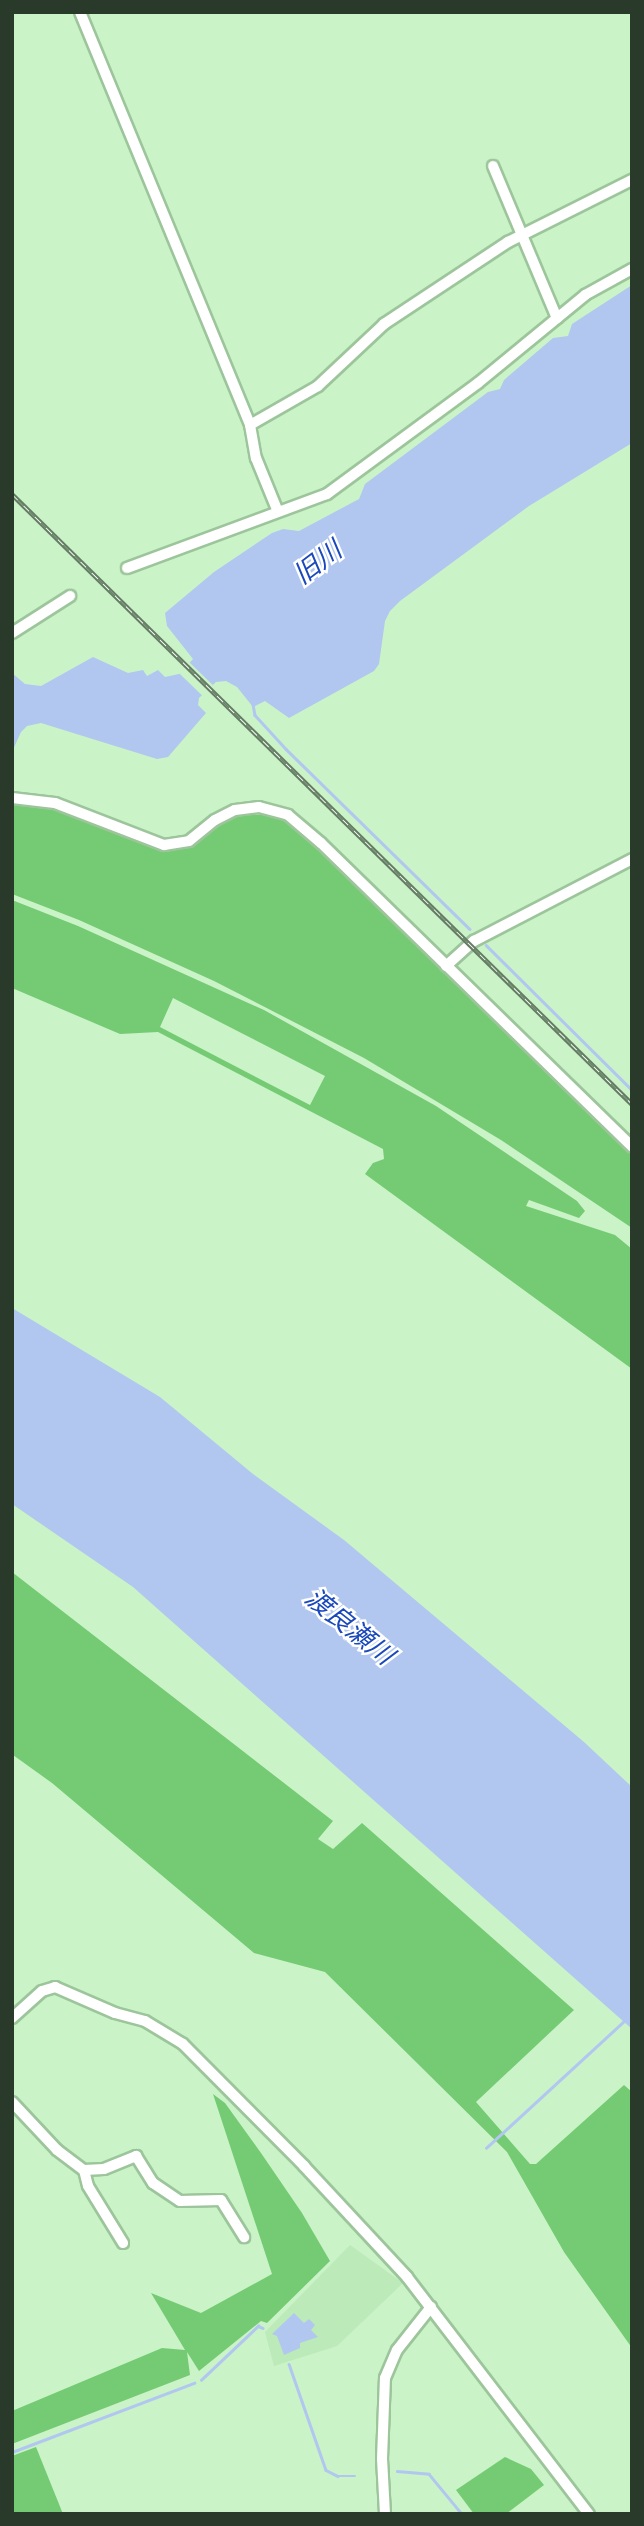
<!DOCTYPE html>
<meta charset="utf-8">
<style>
body{margin:0}
#map{position:relative;width:644px;height:2526px;overflow:hidden;background:#caf3c8;font-family:"Work Sans","Noto Sans JP",sans-serif}
div>[style]{position:absolute}
.built>*{inset:0;background:#bceab9}
.green>*{inset:0;background:#75cb73}
.water>*{inset:0;background:#b1c7f0}
.pier>*{inset:0;background:#caf3c8;transform-origin:0 0}
.stream>*{height:2.5px;margin:-1.25px;padding:0 1.25px;transform-origin:1.25px;border-radius:1.25px;background:#b1c7f0}
.roads{filter:drop-shadow(2px 0 #9dc59b) drop-shadow(-2px 0 #9dc59b) drop-shadow(0 2px #9dc59b) drop-shadow(0 -2px #9dc59b)}
.minor>*{height:10px;margin:-5px;padding:0 5px;transform-origin:5px;border-radius:5px;background:#fff}
.rail>*{height:5px;margin-top:-2.5px;transform-origin:0;background:repeating-linear-gradient(90deg,#fff 0 8px,#647c63 0 16px);box-sizing:border-box;border-block:2px solid #647c63}
span{translate:-50% -50%;white-space:nowrap;text-align:center;line-height:1.15;-webkit-text-stroke:5px #fff;paint-order:stroke}
.water-label{font-size:26px;color:#1a49bb;font-style:italic}
.frame{position:absolute;inset:0;border:14px solid #2a3a2a;pointer-events:none}
</style>
<div id="map">
<div class="built">
<i style="clip-path:polygon(350px 2245px,403px 2283px,337px 2346px,274px 2366px,265px 2332px)"></i>
</div>
<div class="green">
<i style="clip-path:polygon(12px 803px,63px 810px,161px 850px,192px 847px,215px 826px,238px 815px,271px 815px,289px 822px,631px 1151px,632px 1228px,501px 1140px,364px 1058px,214px 981px,79px 920px,12px 894px)"></i>
<i style="clip-path:polygon(evenodd,12px 900px,78px 926px,264px 1010px,436px 1106px,577px 1201px,585px 1211px,579px 1218px,529px 1200px,526px 1206px,615px 1235px,632px 1249px,632px 1369px,365px 1174px,373px 1163px,384px 1159px,383px 1149px,158px 1032px,120px 1034px,12px 988px,12px 900px,173px 998px,325px 1076px,310px 1105px,160px 1027px,173px 998px)"></i>
<i style="clip-path:polygon(12px 1572px,333px 1821px,318px 1839px,333px 1849px,362px 1823px,574px 2010px,476px 2102px,530px 2164px,536px 2164px,624px 2085px,632px 2092px,632px 2348px,564px 2252px,507px 2152px,325px 1972px,254px 1953px,52px 1783px,13px 1755px)"></i>
<i style="clip-path:polygon(213px 2094px,225px 2103px,261px 2153px,302px 2213px,330px 2261px,267px 2323px,261px 2321px,199px 2371px,187px 2352px,190px 2375px,12px 2444px,12px 2411px,162px 2348px,185px 2350px,151px 2293px,201px 2313px,272px 2274px)"></i>
<i style="clip-path:polygon(36px 2447px,63px 2514px,12px 2514px,12px 2456px)"></i>
<i style="clip-path:polygon(505px 2457px,531px 2469px,544px 2485px,506px 2514px,474px 2514px,456px 2490px)"></i>
</div>
<div class="water">
<i style="clip-path:polygon(632px 285px,632px 443px,529px 506px,400px 601px,390px 611px,385px 621px,379px 664px,374px 671px,289px 718px,265px 701px,253px 707px,237px 687px,226px 681px,216px 682px,199px 698px,198px 705px,206px 713px,168px 757px,157px 759px,41px 723px,27px 726px,21px 732px,12px 752px,12px 673px,25px 684px,41px 686px,93px 657px,128px 673px,143px 670px,147px 676px,158px 670px,165px 677px,179px 674px,193px 659px,167px 626px,165px 613px,214px 572px,272px 533px,283px 529px,299px 531px,359px 499px,365px 484px,488px 392px,500px 389px,504px 380px,553px 338px,568px 336px,572px 324px)"></i>
<i style="clip-path:polygon(12px 1308px,160px 1397px,253px 1474px,344px 1540px,584px 1742px,632px 1787px,632px 2029px,133px 1587px,12px 1504px)"></i>
<i style="clip-path:polygon(294px 2313px,304px 2323px,309px 2319px,315px 2325px,311px 2330px,318px 2337px,300px 2343px,300px 2348px,284px 2355px,277px 2336px,272px 2334px)"></i>
</div>
<div class="pier">
<i style="left:188px;top:661px;width:37px;height:15px;rotate:44deg"></i>
</div>
<div class="stream">
<i style="left:253px;top:704px;width:11px;rotate:80deg"></i>
<i style="left:255px;top:715px;width:46px;rotate:47.6deg"></i>
<i style="left:286px;top:749px;width:257px;rotate:44.4deg"></i>
<i style="left:486px;top:945px;width:206px;rotate:44.8deg"></i>
<i style="left:486px;top:2148px;width:189px;rotate:-42.6deg"></i>
<i style="left:289px;top:2364px;width:112px;rotate:70.8deg"></i>
<i style="left:326px;top:2470px;width:13px;rotate:27deg"></i>
<i style="left:338px;top:2476px;width:17px"></i>
<i style="left:201px;top:2380px;width:79px;rotate:-43.5deg"></i>
<i style="left:258px;top:2326px;width:5px;rotate:22deg"></i>
<i style="left:12px;top:2452px;width:195px;rotate:-20.8deg"></i>
<i style="left:397px;top:2471px;width:32px;rotate:5deg"></i>
<i style="left:429px;top:2474px;width:52px;rotate:50.5deg"></i>
</div>
<div class="roads">
<div class="minor">
<i style="left:80px;top:12px;width:447px;rotate:67.6deg"></i>
<i style="left:250px;top:425px;width:34px;rotate:80deg"></i>
<i style="left:256px;top:458px;width:58px;rotate:67.8deg"></i>
<i style="left:493px;top:166px;width:165px;rotate:67.2deg"></i>
<i style="left:250px;top:425px;width:78px;rotate:-29.8deg"></i>
<i style="left:318px;top:386px;width:91px;rotate:-43.2deg"></i>
<i style="left:384px;top:324px;width:149px;rotate:-33.5deg"></i>
<i style="left:508px;top:242px;width:139px;rotate:-26.6deg"></i>
<i style="left:127px;top:568px;width:213px;rotate:-20.3deg"></i>
<i style="left:327px;top:494px;width:187px;rotate:-36.3deg"></i>
<i style="left:478px;top:383px;width:139px;rotate:-39.4deg"></i>
<i style="left:585px;top:295px;width:54px;rotate:-29deg"></i>
<i style="left:12px;top:633px;width:69px;rotate:-32.5deg"></i>
<i style="left:12px;top:798px;width:43px;rotate:6.6deg"></i>
<i style="left:55px;top:803px;width:117px;rotate:21.1deg"></i>
<i style="left:164px;top:845px;width:25px;rotate:-9deg"></i>
<i style="left:189px;top:841px;width:33px;rotate:-39deg"></i>
<i style="left:215px;top:820px;width:22px;rotate:-27deg"></i>
<i style="left:235px;top:810px;width:24px;rotate:-7deg"></i>
<i style="left:259px;top:807px;width:30px;rotate:15deg"></i>
<i style="left:288px;top:815px;width:43px;rotate:40.3deg"></i>
<i style="left:321px;top:843px;width:435px;rotate:44.3deg"></i>
<i style="left:446px;top:966px;width:38px;rotate:-42deg"></i>
<i style="left:474px;top:941px;width:178px;rotate:-27.4deg"></i>
<i style="left:12px;top:2018px;width:40px;rotate:-42deg"></i>
<i style="left:42px;top:1991px;width:14px;rotate:-17deg"></i>
<i style="left:55px;top:1987px;width:65px;rotate:23.4deg"></i>
<i style="left:115px;top:2013px;width:31px;rotate:15deg"></i>
<i style="left:145px;top:2021px;width:44px;rotate:31.2deg"></i>
<i style="left:183px;top:2044px;width:172px;rotate:45.2deg"></i>
<i style="left:304px;top:2166px;width:151px;rotate:47.1deg"></i>
<i style="left:407px;top:2277px;width:299px;rotate:52.5deg"></i>
<i style="left:12px;top:2102px;width:66px;rotate:46.8deg"></i>
<i style="left:57px;top:2150px;width:34px;rotate:37deg"></i>
<i style="left:84px;top:2170px;width:20px;rotate:-3deg"></i>
<i style="left:104px;top:2169px;width:35px;rotate:-22deg"></i>
<i style="left:136px;top:2156px;width:32px;rotate:58deg"></i>
<i style="left:153px;top:2183px;width:32px;rotate:34deg"></i>
<i style="left:180px;top:2201px;width:41px;rotate:-1.4deg"></i>
<i style="left:221px;top:2200px;width:44px;rotate:58.1deg"></i>
<i style="left:84px;top:2170px;width:16px;rotate:76deg"></i>
<i style="left:88px;top:2186px;width:67px;rotate:58.4deg"></i>
<i style="left:385px;top:2514px;width:55px;rotate:-93.1deg"></i>
<i style="left:382px;top:2459px;width:81px;rotate:-87.9deg"></i>
<i style="left:385px;top:2378px;width:30px;rotate:-67deg"></i>
<i style="left:397px;top:2350px;width:55px;rotate:-51.7deg"></i>
</div>
</div>
<div class="rail">
<i style="left:12px;top:494px;width:870px;rotate:44.53deg"></i>
</div>
<div class="water-label">
<span style="left:318px;top:563px;rotate:-37deg">旧川</span>
<span style="left:349px;top:1627px;rotate:39deg">渡良瀬川</span>
</div>
<div class="frame"></div>
</div>
